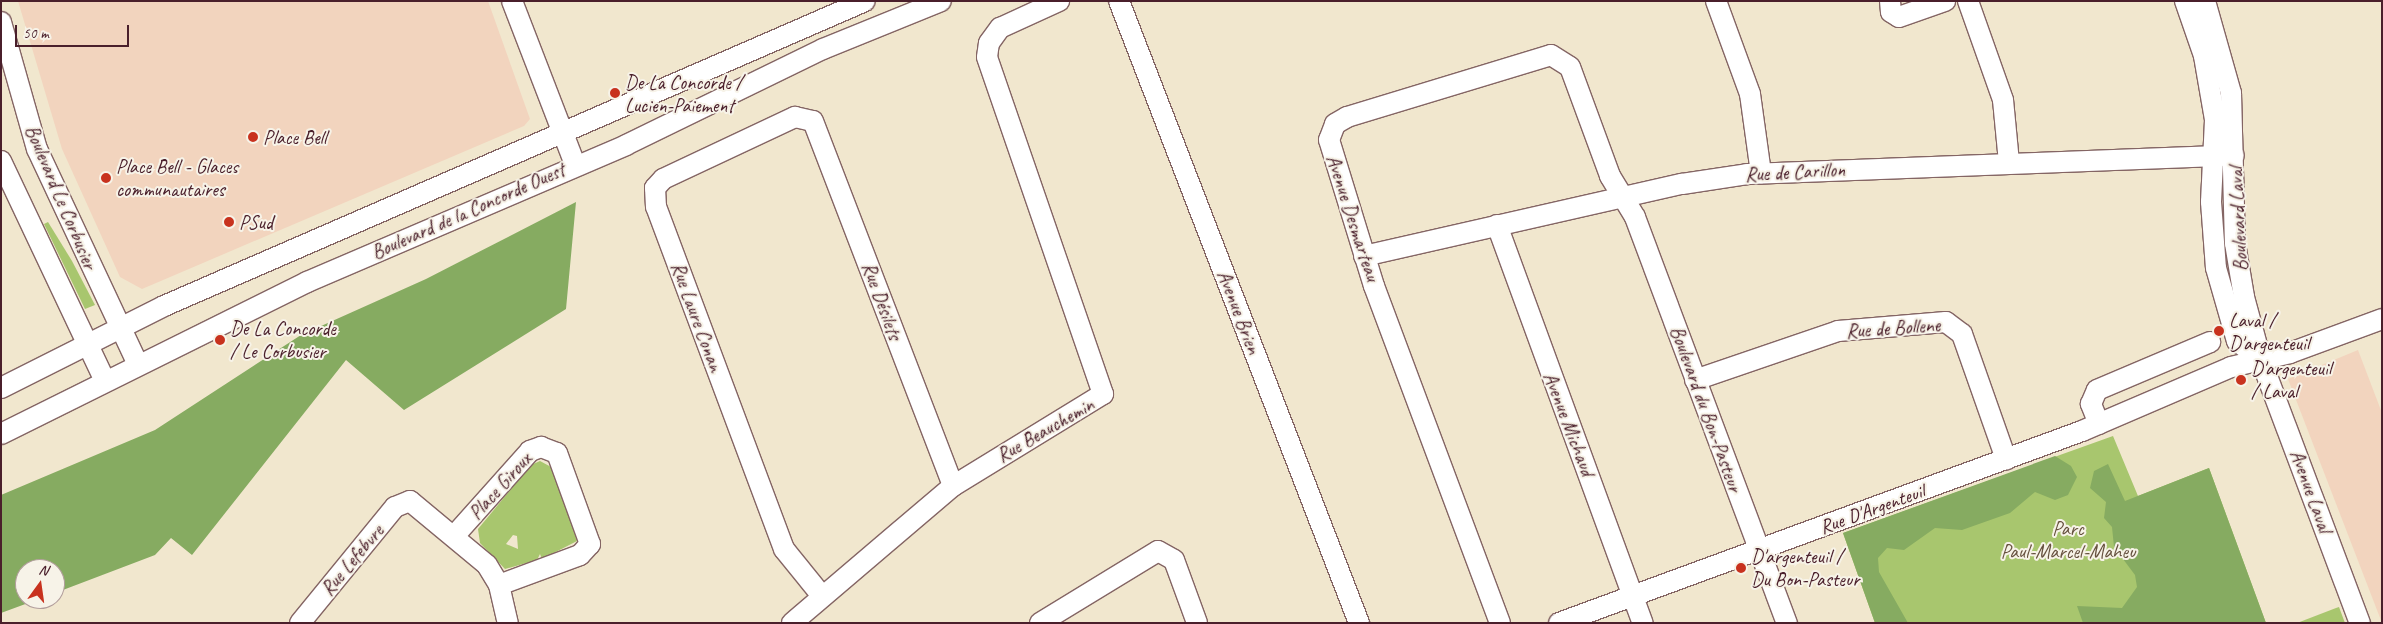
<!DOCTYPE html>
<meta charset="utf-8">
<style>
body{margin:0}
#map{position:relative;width:2383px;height:624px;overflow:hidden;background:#f1e7ce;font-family:Caveat,sans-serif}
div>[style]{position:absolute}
.built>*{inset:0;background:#f2d4be}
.green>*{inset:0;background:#a8c66e}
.forest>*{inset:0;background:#86ab61}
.roads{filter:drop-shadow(1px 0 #846564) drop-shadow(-1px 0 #846564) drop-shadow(0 1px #846564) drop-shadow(0 -1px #846564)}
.minor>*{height:20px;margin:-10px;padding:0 10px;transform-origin:10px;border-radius:10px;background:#fff}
.dots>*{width:14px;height:14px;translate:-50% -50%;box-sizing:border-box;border:2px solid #f7f3e8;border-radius:50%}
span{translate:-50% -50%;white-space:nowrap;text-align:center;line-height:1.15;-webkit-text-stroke:4px #f7f3e8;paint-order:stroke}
.poi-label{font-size:20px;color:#4a1f2b}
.left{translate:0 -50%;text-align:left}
.street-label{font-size:20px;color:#4a1f2b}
.park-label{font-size:20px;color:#66513f}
.frame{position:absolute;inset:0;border:2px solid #4a1f2b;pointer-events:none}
.north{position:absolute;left:15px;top:559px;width:50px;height:50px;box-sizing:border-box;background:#f7f3e8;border:1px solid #b29e9c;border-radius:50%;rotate:14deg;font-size:14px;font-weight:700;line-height:20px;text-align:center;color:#4a1f2b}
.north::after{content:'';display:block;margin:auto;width:18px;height:22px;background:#c8321e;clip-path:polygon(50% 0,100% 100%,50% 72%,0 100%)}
.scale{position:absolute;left:15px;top:25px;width:114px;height:22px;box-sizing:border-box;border:2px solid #4a1f2b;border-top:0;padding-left:6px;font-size:15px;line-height:18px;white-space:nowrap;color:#4a1f2b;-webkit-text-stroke:4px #f7f3e8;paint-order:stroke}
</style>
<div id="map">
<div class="built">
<i style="clip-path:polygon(18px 1px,488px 1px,530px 119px,524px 126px,142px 289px,120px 277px,62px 149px)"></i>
<i style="clip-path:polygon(2358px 350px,2382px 413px,2382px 623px,2288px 379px)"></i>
</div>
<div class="green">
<i style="clip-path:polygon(48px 222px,72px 261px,95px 305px,85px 309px,44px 224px)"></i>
<i style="clip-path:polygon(2113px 436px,2138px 496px,2209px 468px,2266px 623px,1875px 623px,1843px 533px)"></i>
<i style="clip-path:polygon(evenodd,540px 461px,553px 468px,577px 541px,542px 559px,540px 554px,537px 560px,505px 569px,480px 543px,478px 529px,531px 465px,540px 461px,513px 535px,517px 536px,518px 549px,506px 544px,513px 535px)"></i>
<i style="clip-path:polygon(2339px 607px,2345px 623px,2297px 623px,2336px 608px)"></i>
</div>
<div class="forest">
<i style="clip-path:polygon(576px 202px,566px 309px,404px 410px,346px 360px,192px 555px,171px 538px,155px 555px,55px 593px,55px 569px,25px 569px,25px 599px,39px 599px,1px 613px,1px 495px,155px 430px,301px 335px,426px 279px)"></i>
<i style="clip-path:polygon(2055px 456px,2071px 466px,2077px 477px,2068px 495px,2055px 500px,2035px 492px,2010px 513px,1962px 530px,1935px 528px,1904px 550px,1887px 548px,1878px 558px,1879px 572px,1908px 623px,1875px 623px,1843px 533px)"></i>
<i style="clip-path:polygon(2108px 464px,2125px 501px,2209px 468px,2266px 623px,2083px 623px,2077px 606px,2122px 608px,2137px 587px,2135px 575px,2114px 547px,2112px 527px,2104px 518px,2106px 502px,2090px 488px,2094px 471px)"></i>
</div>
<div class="roads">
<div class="minor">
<i style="left:512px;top:1px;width:175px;rotate:68.9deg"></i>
<i style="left:1119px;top:1px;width:667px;rotate:68.9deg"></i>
<i style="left:1716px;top:1px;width:99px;rotate:69.9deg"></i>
<i style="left:1750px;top:94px;width:80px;rotate:82.1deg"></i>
<i style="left:1890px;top:1px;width:11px;rotate:85deg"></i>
<i style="left:1891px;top:12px;width:9px;rotate:32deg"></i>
<i style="left:1899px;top:17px;width:49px;rotate:-19.2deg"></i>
<i style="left:1968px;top:1px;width:105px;rotate:70.5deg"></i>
<i style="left:2003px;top:100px;width:62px;rotate:84.5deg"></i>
<i style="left:2185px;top:1px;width:58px;rotate:70.9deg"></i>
<i style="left:2204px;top:56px;width:65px;rotate:80.2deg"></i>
<i style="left:2215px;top:120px;width:82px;rotate:92.8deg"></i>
<i style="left:2211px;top:202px;width:66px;rotate:85.7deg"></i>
<i style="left:2216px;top:268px;width:76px;rotate:74deg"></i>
<i style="left:2237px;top:341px;width:31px;rotate:38deg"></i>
<i style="left:2205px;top:1px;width:96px;rotate:74.2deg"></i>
<i style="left:2231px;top:93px;width:150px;rotate:88.5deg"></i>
<i style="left:2235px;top:243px;width:55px;rotate:80.5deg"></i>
<i style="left:2244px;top:297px;width:65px;rotate:74.9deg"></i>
<i style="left:2261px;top:360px;width:281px;rotate:69.4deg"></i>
<i style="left:1px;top:22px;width:132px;rotate:74.2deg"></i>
<i style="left:37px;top:149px;width:238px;rotate:64.9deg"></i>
<i style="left:1px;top:161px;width:241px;rotate:64.7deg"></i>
<i style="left:1497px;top:225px;width:424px;rotate:69.9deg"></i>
<i style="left:1364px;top:256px;width:326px;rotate:-12.8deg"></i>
<i style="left:1682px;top:184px;width:66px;rotate:-8.7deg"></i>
<i style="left:1747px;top:174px;width:487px;rotate:-2.2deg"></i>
<i style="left:1695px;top:380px;width:151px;rotate:-18.9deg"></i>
<i style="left:1838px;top:331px;width:108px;rotate:-4.8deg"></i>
<i style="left:1946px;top:322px;width:20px;rotate:37deg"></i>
<i style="left:1962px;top:334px;width:133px;rotate:70.6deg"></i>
<i style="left:1px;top:388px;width:182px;rotate:-26.7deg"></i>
<i style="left:164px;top:306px;width:764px;rotate:-23.51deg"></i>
<i style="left:2099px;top:424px;width:22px;rotate:-112deg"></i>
<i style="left:2091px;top:404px;width:15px;rotate:-67deg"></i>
<i style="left:2097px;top:390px;width:123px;rotate:-23deg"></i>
<i style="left:1px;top:434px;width:342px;rotate:-26.4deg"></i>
<i style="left:307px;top:282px;width:347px;rotate:-23.2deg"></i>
<i style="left:626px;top:145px;width:219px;rotate:-26deg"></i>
<i style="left:823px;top:49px;width:127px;rotate:-22.1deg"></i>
<i style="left:455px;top:535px;width:113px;rotate:-48.2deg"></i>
<i style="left:530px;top:451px;width:12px;rotate:-20deg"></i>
<i style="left:541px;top:447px;width:17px;rotate:21deg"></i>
<i style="left:557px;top:453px;width:97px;rotate:70.1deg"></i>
<i style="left:590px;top:544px;width:15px;rotate:132deg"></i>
<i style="left:580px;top:555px;width:86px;rotate:159.7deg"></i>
<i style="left:822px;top:596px;width:60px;rotate:-129deg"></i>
<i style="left:784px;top:549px;width:365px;rotate:-110.5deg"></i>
<i style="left:656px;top:207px;width:19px;rotate:-93deg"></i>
<i style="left:655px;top:188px;width:12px;rotate:-48deg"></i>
<i style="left:663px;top:179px;width:146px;rotate:-25.2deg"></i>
<i style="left:795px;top:117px;width:18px;rotate:13deg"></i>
<i style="left:813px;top:121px;width:391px;rotate:69deg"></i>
<i style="left:300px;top:623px;width:150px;rotate:-50.7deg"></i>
<i style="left:395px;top:507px;width:16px;rotate:-22deg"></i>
<i style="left:410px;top:501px;width:100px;rotate:39.7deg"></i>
<i style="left:487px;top:565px;width:23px;rotate:59deg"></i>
<i style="left:499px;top:585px;width:39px;rotate:77deg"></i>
<i style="left:792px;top:623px;width:211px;rotate:-40.4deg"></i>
<i style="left:953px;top:486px;width:176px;rotate:-31.5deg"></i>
<i style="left:1103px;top:394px;width:356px;rotate:-109deg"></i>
<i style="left:987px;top:57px;width:14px;rotate:-82deg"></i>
<i style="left:989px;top:43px;width:19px;rotate:-54deg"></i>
<i style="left:1000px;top:28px;width:65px;rotate:-24.6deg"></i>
<i style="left:1040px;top:623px;width:138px;rotate:-31.4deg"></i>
<i style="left:1158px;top:551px;width:18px;rotate:29deg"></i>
<i style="left:1174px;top:560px;width:67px;rotate:69.9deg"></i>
<i style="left:1500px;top:623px;width:360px;rotate:-110.5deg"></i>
<i style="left:1374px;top:286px;width:153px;rotate:-107.1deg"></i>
<i style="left:1329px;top:140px;width:17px;rotate:-69deg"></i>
<i style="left:1335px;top:124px;width:14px;rotate:-30deg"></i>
<i style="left:1347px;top:117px;width:213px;rotate:-16.9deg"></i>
<i style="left:1551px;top:55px;width:22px;rotate:32deg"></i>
<i style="left:1570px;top:67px;width:116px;rotate:69.8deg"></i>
<i style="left:1610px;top:176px;width:48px;rotate:58.6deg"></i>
<i style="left:1635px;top:217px;width:434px;rotate:69.5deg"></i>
<i style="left:1559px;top:623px;width:557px;rotate:-20.16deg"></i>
<i style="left:2082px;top:431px;width:162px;rotate:-23.2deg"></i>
<i style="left:2231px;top:367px;width:61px;rotate:-13.3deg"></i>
<i style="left:2290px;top:353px;width:98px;rotate:-20.3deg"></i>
</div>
</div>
<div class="dots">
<i style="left:615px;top:93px;background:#c8321e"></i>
<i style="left:253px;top:137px;background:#c8321e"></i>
<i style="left:106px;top:178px;background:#c8321e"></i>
<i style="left:229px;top:222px;background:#c8321e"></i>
<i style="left:2219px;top:331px;background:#c8321e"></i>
<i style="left:220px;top:340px;background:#c8321e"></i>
<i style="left:2241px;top:380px;background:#c8321e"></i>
<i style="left:1741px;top:568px;background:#c8321e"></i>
</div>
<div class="poi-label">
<span class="left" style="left:625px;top:94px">De La Concorde /<br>Lucien-Paiement</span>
<span class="left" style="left:263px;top:137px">Place Bell</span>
<span class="left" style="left:116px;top:178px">Place Bell - Glaces<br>communautaires</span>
<span class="left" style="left:239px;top:222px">PSud</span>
<span class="left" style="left:2229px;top:332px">Laval /<br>D'argenteuil</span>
<span class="left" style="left:230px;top:340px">De La Concorde<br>/ Le Corbusier</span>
<span class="left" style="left:2251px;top:380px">D'argenteuil<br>/ Laval</span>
<span class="left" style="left:1751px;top:568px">D'argenteuil /<br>Du Bon-Pasteur</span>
</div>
<div class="street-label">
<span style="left:1795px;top:172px;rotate:-3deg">Rue de Carillon</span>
<span style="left:61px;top:197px;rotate:67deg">Boulevard Le Corbusier</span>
<span style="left:468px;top:211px;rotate:-24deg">Boulevard de la Concorde Ouest</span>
<span style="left:1353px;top:218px;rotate:72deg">Avenue Desmarteau</span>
<span style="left:2238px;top:219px;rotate:-93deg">Boulevard Laval</span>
<span style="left:882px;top:301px;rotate:70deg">Rue Désilets</span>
<span style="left:1239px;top:312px;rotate:69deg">Avenue Brien</span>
<span style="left:697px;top:317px;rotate:70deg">Rue Laure Conan</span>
<span style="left:1893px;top:328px;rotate:-4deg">Rue de Bollene</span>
<span style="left:1706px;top:409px;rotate:70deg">Boulevard du Bon-Pasteur</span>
<span style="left:1569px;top:424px;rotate:69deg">Avenue Michaud</span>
<span style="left:1045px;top:430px;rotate:-30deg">Rue Beauchemin</span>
<span style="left:500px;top:486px;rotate:-48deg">Place Giroux</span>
<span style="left:2311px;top:491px;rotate:70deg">Avenue Laval</span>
<span style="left:1872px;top:509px;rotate:-20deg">Rue D'Argenteuil</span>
<span style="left:352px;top:560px;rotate:-50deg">Rue Lefebvre</span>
</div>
<div class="park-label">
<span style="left:2068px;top:540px">Parc<br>Paul-Marcel-Maheu</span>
</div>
<div class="frame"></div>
<div class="north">N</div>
<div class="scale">50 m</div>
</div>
